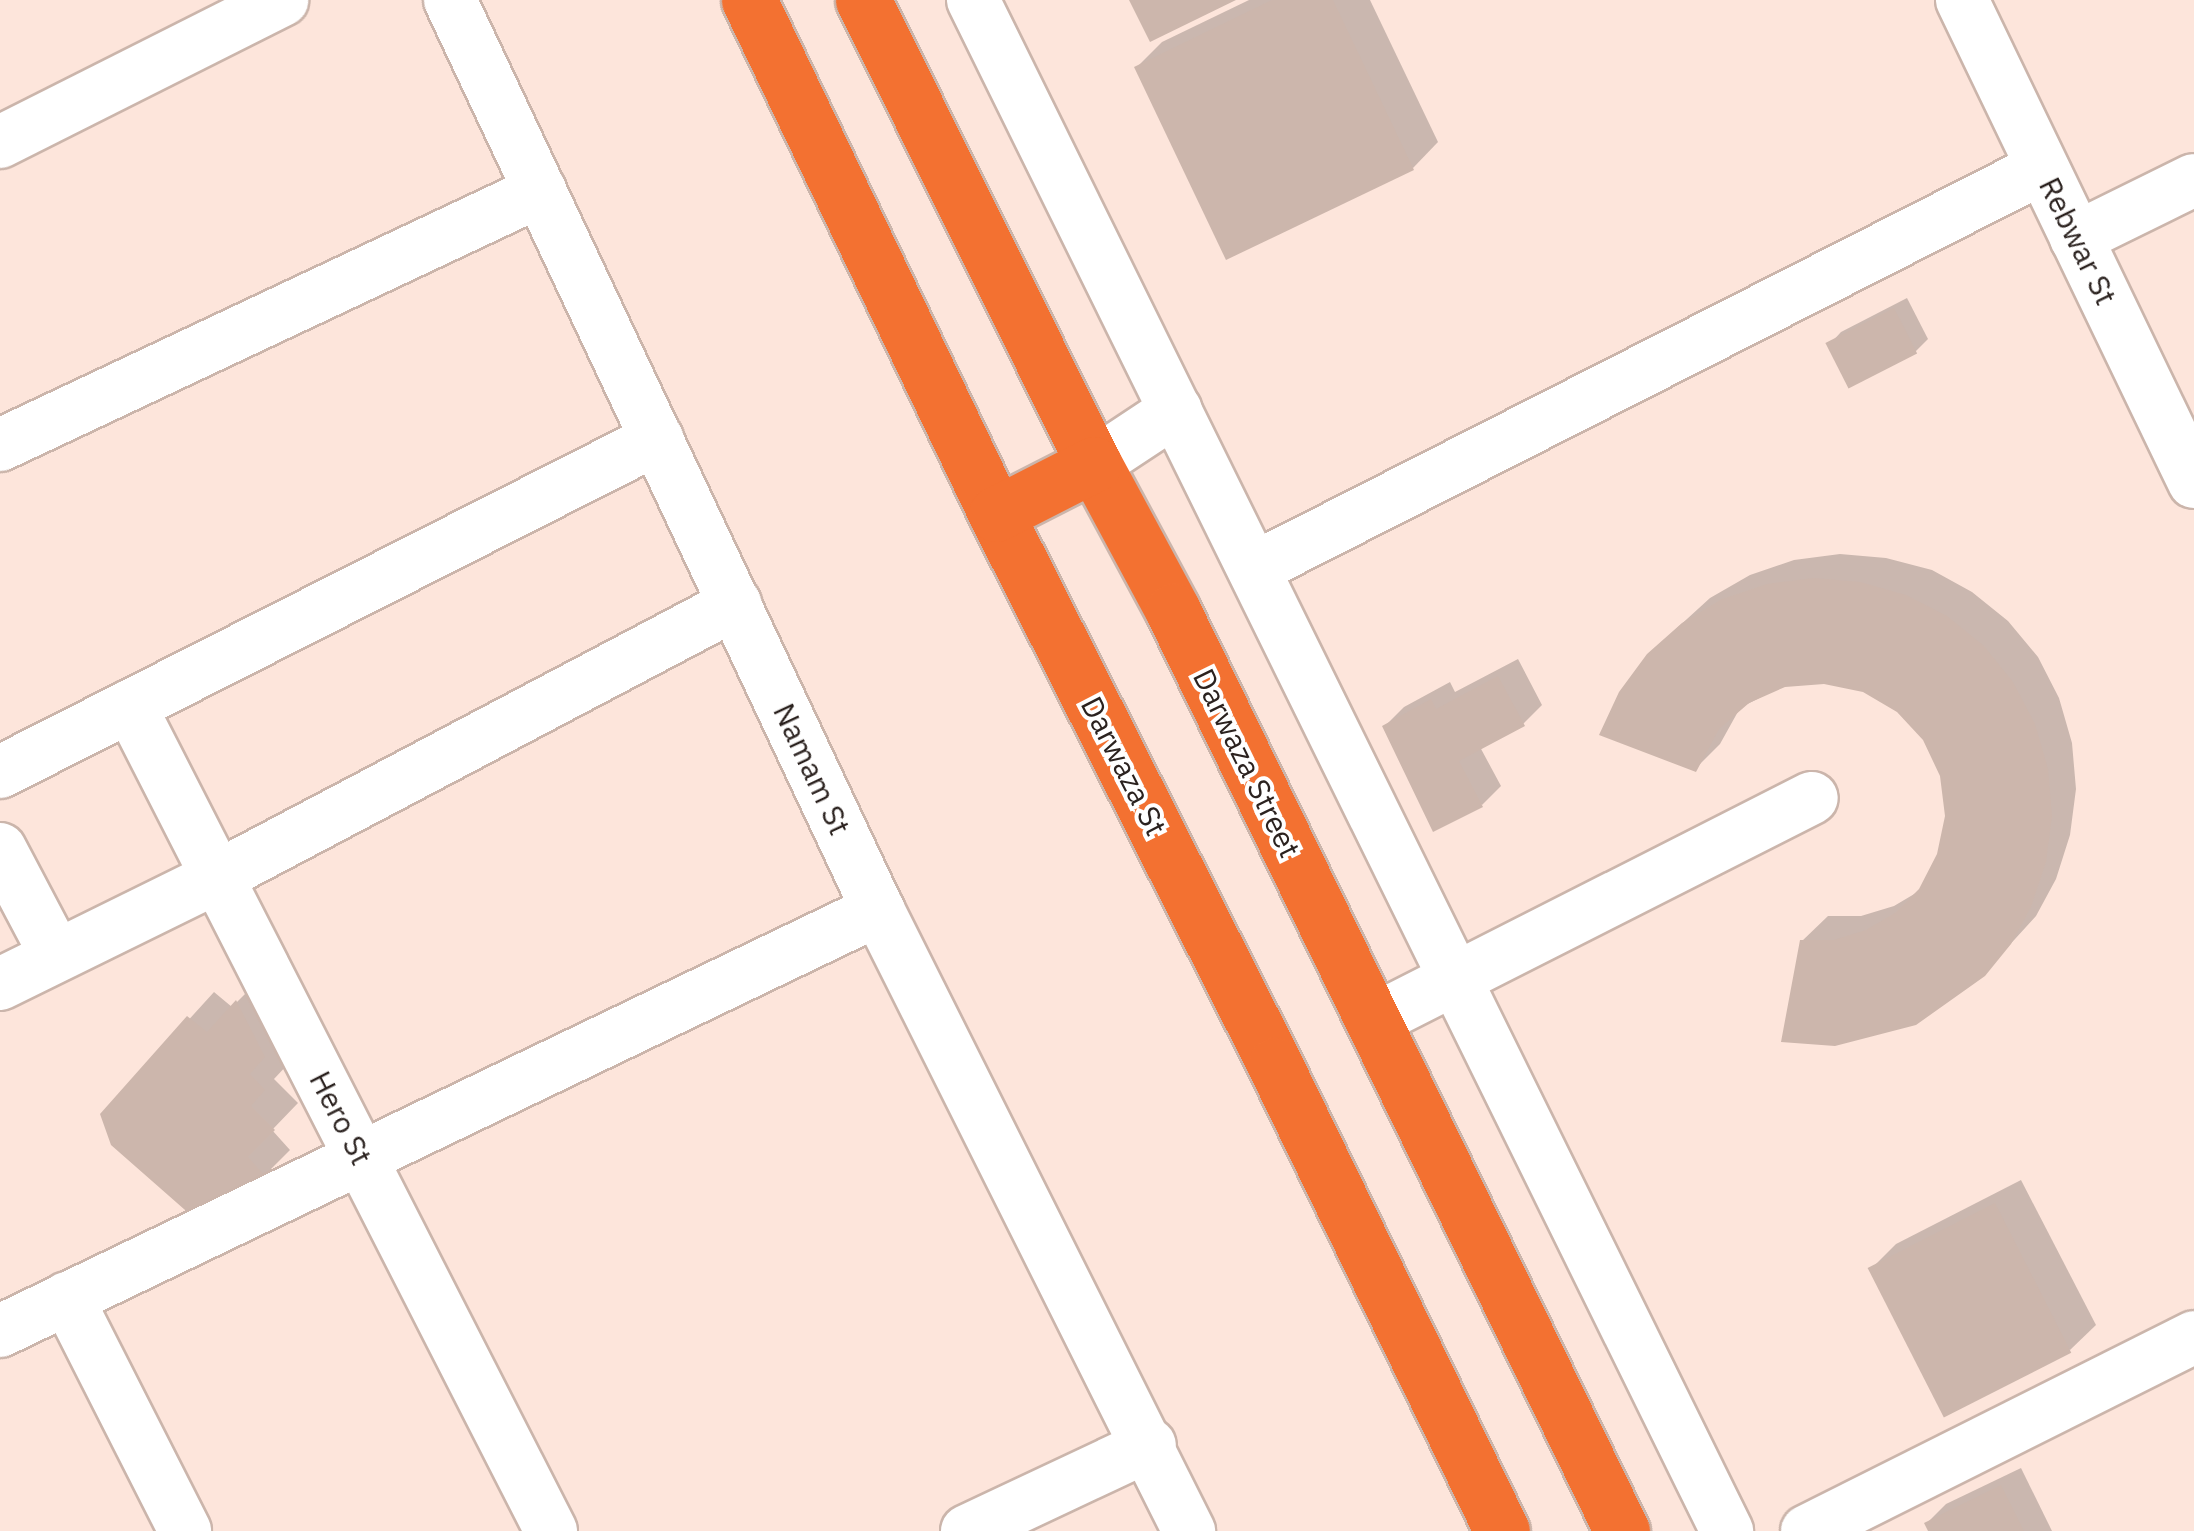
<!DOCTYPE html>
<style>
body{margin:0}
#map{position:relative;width:2194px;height:1531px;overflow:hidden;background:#fde5db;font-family:"IBM Plex Sans",sans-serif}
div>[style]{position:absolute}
.shadow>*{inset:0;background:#0003}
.building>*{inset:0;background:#ccb6ac;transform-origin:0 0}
.roads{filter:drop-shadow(2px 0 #cbb5ab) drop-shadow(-2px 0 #cbb5ab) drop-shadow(0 2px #cbb5ab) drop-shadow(0 -2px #cbb5ab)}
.minor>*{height:52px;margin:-26px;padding:0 26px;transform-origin:26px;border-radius:26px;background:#fff}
.highway>*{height:55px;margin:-27.5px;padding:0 27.5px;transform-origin:27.5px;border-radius:27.5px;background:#f37131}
span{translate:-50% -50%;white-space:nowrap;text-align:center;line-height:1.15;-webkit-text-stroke:8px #fff;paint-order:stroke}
.street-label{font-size:30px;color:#2b221f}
</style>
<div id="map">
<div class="shadow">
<i style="clip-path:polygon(1249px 0,1370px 0,1438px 142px,1413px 168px,1137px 67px,1162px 42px)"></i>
<i style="clip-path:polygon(1907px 298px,1928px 339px,1916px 351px,1829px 345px,1841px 332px)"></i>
<i style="clip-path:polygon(1840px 554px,1886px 558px,1932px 570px,1972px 592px,2008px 621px,2038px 657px,2059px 698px,2072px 743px,2076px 789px,2070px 835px,2056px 879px,2036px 916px,1983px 974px,1802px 941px,1828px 916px,1861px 916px,1894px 906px,1921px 890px,1940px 855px,1947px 816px,1942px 776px,1925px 739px,1898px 710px,1864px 690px,1824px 681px,1784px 685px,1740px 708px,1720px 744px,1695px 769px,1676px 629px,1710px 598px,1750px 575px,1794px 560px)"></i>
<i style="clip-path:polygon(1518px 659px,1542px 705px,1523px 724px,1480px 747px,1501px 786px,1482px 805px,1385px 726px,1404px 707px,1450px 682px,1455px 692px)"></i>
<i style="clip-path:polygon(262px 977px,289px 1030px,274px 1047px,289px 1063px,274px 1079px,298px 1103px,272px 1130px,290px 1150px,265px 1175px,193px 1214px,103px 1114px,214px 992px,232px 1007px)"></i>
<i style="clip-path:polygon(2021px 1180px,2096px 1325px,2070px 1350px,1871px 1269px,1896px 1244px)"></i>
<i style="clip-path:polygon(2021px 1468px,2052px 1531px,1931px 1531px,1927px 1523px,1946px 1504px)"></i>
</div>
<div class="building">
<i style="clip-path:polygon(1129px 0,1236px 0,1150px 42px)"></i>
<i style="clip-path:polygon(1272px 0,1333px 0,1414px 170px,1226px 260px,1134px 67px)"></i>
<i style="left:1894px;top:308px;width:51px;height:77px;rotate:63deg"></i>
<i style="clip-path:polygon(1814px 578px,1860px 582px,1906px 595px,1947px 616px,1984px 646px,2013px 682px,2035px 724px,2048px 769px,2052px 816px,2046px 862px,2031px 907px,2011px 944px,1985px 976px,1916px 1025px,1835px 1046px,1781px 1042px,1800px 940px,1834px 940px,1866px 930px,1895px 913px,1919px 889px,1937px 854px,1945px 816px,1940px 776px,1923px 740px,1897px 712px,1863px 692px,1824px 684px,1785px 687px,1749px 703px,1719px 729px,1696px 772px,1599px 735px,1619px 692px,1647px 654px,1682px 623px,1722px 599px,1767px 584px)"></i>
<i style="clip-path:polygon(1498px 676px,1525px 726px,1459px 761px,1483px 807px,1433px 832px,1382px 726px,1431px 699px,1436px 709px)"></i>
<i style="clip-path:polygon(236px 1000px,265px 1057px,250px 1074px,265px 1090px,251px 1106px,275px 1130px,248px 1157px,266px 1177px,193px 1217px,111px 1145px,100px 1114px,187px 1016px,207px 1032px)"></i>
<i style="left:1995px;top:1203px;width:168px;height:143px;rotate:63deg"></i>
<i style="clip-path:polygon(2001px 1485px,2024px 1531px,1928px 1531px,1924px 1523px)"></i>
</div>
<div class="roads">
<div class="minor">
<i style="left:450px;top:0;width:1006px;rotate:64.81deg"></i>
<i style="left:878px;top:910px;width:695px;rotate:63.4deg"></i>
<i style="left:973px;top:0;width:1707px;rotate:63.78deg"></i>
<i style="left:1962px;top:0;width:535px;rotate:64.3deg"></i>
<i style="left:0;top:142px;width:316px;rotate:-26.7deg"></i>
<i style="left:2076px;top:238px;width:131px;rotate:-26.2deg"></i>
<i style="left:0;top:445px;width:597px;rotate:-25.19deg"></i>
<i style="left:1094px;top:464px;width:98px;rotate:-33.4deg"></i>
<i style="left:1255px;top:568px;width:883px;rotate:-26.94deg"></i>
<i style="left:130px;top:706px;width:926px;rotate:62.96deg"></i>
<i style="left:0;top:772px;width:737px;rotate:-26.88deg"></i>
<i style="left:0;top:849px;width:120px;rotate:62.2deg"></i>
<i style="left:0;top:984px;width:242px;rotate:-26.2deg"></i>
<i style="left:217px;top:877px;width:586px;rotate:-27.79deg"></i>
<i style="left:1372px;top:1021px;width:493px;rotate:-26.9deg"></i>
<i style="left:67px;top:1298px;width:261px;rotate:63.1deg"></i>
<i style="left:0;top:1331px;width:974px;rotate:-25.62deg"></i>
<i style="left:967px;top:1531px;width:202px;rotate:-25.2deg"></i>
<i style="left:1807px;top:1531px;width:433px;rotate:-26.6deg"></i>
</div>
<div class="highway">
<i style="left:749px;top:0;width:570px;rotate:64.33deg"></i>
<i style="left:996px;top:514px;width:618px;rotate:63.14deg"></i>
<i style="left:1275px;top:1065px;width:518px;rotate:64.03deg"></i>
<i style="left:863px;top:0;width:518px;rotate:63.53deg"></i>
<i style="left:1094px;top:464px;width:167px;rotate:61.7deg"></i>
<i style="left:1173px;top:611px;width:1024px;rotate:63.99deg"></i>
<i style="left:996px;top:514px;width:110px;rotate:-27deg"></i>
</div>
</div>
<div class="street-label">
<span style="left:2078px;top:241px;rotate:64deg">Rebwar St</span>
<span style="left:1247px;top:763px;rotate:64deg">Darwaza Street</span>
<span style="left:1124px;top:766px;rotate:63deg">Darwaza St</span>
<span style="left:812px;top:769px;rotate:65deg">Namam St</span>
<span style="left:341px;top:1118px;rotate:63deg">Hero St</span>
</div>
</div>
